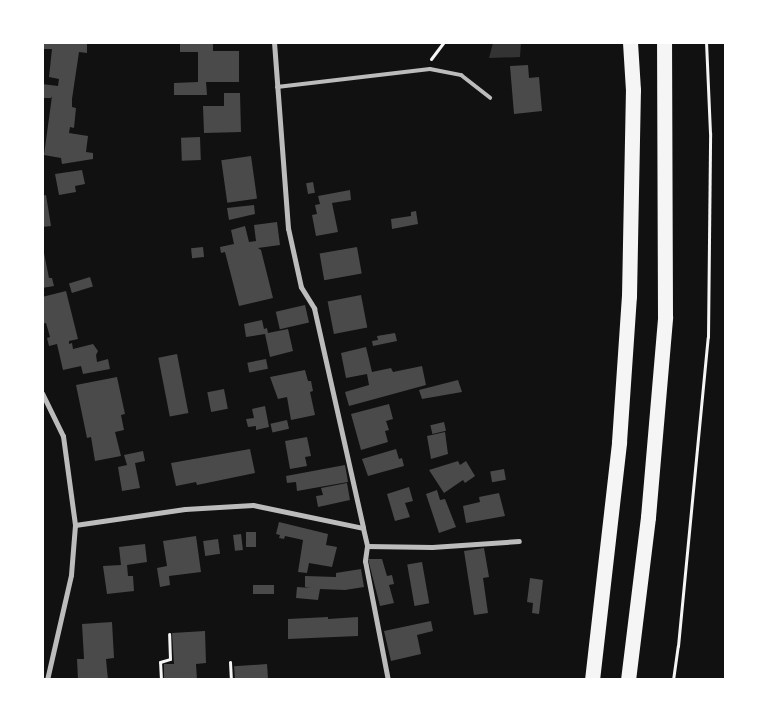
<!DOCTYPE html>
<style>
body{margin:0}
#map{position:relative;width:768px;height:722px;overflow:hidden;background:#111;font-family:"Fira Sans",sans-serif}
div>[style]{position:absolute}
.water>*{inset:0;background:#333}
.building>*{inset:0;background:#4a4a4a;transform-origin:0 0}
.path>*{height:3px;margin:-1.5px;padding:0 1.5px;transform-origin:1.5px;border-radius:1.5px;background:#f5f5f5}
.service>*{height:4px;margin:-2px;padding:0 2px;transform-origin:2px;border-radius:2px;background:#bcbcbc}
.minor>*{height:5px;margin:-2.5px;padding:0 2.5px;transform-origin:2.5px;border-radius:2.5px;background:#bcbcbc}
.motorway>*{height:15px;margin:-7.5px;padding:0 7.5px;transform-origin:7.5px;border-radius:7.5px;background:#f5f5f5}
span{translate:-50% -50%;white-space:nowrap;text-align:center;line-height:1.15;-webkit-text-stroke:4px #fff;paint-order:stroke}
.frame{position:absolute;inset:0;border:44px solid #fff;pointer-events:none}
</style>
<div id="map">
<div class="water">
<i style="clip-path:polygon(493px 43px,521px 43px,520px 57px,489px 58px)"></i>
</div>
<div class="building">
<i style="clip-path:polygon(42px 42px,87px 42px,87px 53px,79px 52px,72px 99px,72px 107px,76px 108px,74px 128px,70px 127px,69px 133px,88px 136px,86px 152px,93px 153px,93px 159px,62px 164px,61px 158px,44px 155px,52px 96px,51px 98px,42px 98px,42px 84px,58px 86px,59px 79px,49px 77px,52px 49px,42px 49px)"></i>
<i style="clip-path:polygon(180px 42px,213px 42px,213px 51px,239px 51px,239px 82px,206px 82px,207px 95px,174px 95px,174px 83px,198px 82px,198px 52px,180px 52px)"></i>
<i style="clip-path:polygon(528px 65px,529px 78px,539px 77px,542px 111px,514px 114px,510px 66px)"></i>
<i style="clip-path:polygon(224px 93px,240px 93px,241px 132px,204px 133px,203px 106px,224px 106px)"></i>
<i style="left:200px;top:137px;width:23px;height:19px;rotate:88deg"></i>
<i style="left:251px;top:156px;width:43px;height:30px;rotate:82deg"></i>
<i style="clip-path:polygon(82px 170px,85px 184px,75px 186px,76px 192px,59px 195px,55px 174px)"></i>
<i style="left:313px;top:182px;width:11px;height:7px;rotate:80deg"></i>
<i style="clip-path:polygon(350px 190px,351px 200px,332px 203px,338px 232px,316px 236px,312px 215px,317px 214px,315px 205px,320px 204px,318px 196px)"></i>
<i style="clip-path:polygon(46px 195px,51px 226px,42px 227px,42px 196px)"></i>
<i style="clip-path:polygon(254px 205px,255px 214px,229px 220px,227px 208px)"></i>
<i style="clip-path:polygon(416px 211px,418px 224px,392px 229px,391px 219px,411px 216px,411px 212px)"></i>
<i style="clip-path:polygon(277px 222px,280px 245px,258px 248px,261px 250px,273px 298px,239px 306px,225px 252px,221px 253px,220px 247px,234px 244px,231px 230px,245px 226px,249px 242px,256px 241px,254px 225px)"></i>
<i style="clip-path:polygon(42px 243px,49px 278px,52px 278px,54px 286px,42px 288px)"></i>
<i style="left:203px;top:247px;width:10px;height:12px;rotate:84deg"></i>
<i style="left:357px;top:247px;width:27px;height:38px;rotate:80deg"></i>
<i style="left:90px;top:277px;width:10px;height:22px;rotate:73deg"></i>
<i style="clip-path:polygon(66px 291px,78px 339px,69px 341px,69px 344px,72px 343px,73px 349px,93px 344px,98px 351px,96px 355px,97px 362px,108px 359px,110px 369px,83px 374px,81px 366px,63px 370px,57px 344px,49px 346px,47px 338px,50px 337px,46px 323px,42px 324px,42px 297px)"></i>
<i style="left:361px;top:295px;width:33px;height:34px;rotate:79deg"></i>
<i style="left:305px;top:305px;width:18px;height:30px;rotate:77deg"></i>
<i style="clip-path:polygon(262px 320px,264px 329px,267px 328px,268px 333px,288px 329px,293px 351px,270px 357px,265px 334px,246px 337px,244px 324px)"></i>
<i style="clip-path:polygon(395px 333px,397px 341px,373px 346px,372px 341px,378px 340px,377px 336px)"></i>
<i style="clip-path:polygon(366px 347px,372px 372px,391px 368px,393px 372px,422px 366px,426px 385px,349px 406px,345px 392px,369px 385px,367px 374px,346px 378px,341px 353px)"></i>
<i style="left:177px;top:354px;width:60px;height:19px;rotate:79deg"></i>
<i style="left:266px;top:359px;width:10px;height:19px;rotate:79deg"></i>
<i style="clip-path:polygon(305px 370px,308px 381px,311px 381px,313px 391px,310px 392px,315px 415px,291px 420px,287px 397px,278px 399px,270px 377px)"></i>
<i style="clip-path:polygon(117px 377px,125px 414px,121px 415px,124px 430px,115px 432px,121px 456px,95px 461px,91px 437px,87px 438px,76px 385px)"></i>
<i style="clip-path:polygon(458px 380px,462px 392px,422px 399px,419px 390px)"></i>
<i style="left:224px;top:389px;width:20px;height:17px;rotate:79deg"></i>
<i style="clip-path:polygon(389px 404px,393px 419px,386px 421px,389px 430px,385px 431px,388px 442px,361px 450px,351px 414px)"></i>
<i style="clip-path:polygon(265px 406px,269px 427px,256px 430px,256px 426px,248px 427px,246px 419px,254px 418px,252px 409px)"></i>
<i style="left:287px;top:420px;width:9px;height:17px;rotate:77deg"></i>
<i style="left:444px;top:422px;width:9px;height:14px;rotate:77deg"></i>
<i style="clip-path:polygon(445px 432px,448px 454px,431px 459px,427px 436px)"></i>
<i style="clip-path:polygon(307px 437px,311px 456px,305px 457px,307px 466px,290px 469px,285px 441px)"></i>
<i style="clip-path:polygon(250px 449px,255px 473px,197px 485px,196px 482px,176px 486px,171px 463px)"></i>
<i style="clip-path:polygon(396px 449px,399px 459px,402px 458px,404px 466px,368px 476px,362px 459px)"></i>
<i style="clip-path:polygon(143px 451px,145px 461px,135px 463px,140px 488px,122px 491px,118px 467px,127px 465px,124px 455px)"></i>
<i style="clip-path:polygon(458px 461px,460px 465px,466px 461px,475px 476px,465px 483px,463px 480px,444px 493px,429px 470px)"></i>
<i style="clip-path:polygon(345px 465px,348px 482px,297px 491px,296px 482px,287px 483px,286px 476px)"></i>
<i style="left:504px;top:469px;width:11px;height:14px;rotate:80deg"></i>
<i style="clip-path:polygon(347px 483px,350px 500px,318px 507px,316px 496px,323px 495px,321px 488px)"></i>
<i style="clip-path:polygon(409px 487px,413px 501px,405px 503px,410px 517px,395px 521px,387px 494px)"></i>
<i style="clip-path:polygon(437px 490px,440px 500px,445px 499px,456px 527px,439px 533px,426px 494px)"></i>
<i style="clip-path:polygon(499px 493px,505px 516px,466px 523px,463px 506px,480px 502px,479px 497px)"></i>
<i style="clip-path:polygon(279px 522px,328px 534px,326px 545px,337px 547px,332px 567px,309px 563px,307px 573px,298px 572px,303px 540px,285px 536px,284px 539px,279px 538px,280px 535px,276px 534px)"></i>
<i style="left:246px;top:532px;width:10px;height:15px"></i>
<i style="left:241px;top:534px;width:16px;height:8px;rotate:83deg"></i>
<i style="clip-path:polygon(196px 536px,201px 572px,169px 576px,170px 585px,160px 587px,157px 568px,167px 566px,163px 541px)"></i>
<i style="left:218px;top:539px;width:15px;height:15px;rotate:82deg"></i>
<i style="clip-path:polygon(145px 544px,147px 562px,127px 565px,128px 576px,133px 576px,134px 591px,107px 594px,103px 566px,121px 565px,119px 547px)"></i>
<i style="clip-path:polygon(484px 548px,489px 577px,483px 578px,488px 613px,474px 615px,464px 551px)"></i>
<i style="clip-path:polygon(368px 559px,382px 559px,387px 576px,392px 575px,394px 584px,389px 585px,394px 603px,380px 606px)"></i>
<i style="left:422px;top:562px;width:42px;height:15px;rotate:80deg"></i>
<i style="clip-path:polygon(361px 569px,364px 587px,345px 590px,320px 589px,318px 600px,296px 598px,297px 587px,311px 588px,305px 587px,305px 576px,336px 577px,336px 573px)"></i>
<i style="clip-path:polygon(530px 578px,543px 580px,539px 614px,532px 613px,533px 603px,527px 602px)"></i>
<i style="left:253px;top:585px;width:21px;height:9px"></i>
<i style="clip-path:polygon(328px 617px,328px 619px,358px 617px,358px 636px,288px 639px,288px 619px)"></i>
<i style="clip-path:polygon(431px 621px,433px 631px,417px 635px,421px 654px,391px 661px,384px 631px)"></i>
<i style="clip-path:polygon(112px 622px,114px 658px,106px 659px,108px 680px,78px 680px,77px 659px,84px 659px,82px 624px)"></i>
<i style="clip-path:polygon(205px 631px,206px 663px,196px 664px,197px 680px,164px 680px,164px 664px,174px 664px,172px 633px)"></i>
<i style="left:267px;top:664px;width:16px;height:33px;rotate:86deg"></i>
</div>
<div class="path">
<i style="left:431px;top:59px;width:21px;rotate:-53deg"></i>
<i style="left:230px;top:662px;width:18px;rotate:87deg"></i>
<i style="left:161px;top:680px;width:18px;rotate:-93deg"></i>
<i style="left:160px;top:662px;width:10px;rotate:-17deg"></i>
<i style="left:170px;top:659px;width:25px;rotate:-92deg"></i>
<i style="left:673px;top:680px;width:34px;rotate:-82deg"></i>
<i style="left:678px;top:646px;width:310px;rotate:-84.5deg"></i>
<i style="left:708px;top:337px;width:204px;rotate:-89.4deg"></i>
<i style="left:710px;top:133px;width:91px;rotate:-92.5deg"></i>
</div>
<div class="service">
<i style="left:277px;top:87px;width:154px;rotate:-6.7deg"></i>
<i style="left:430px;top:69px;width:32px;rotate:11deg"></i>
<i style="left:461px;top:75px;width:37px;rotate:38deg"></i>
</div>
<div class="minor">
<i style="left:274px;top:42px;width:187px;rotate:85.7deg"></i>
<i style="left:288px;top:228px;width:60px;rotate:77.6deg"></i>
<i style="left:301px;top:287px;width:25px;rotate:58deg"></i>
<i style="left:314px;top:308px;width:225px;rotate:77.4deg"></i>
<i style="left:363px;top:528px;width:18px;rotate:77deg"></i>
<i style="left:367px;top:546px;width:15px;rotate:98deg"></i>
<i style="left:365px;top:561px;width:121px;rotate:79.1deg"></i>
<i style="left:42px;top:393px;width:48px;rotate:64deg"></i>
<i style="left:63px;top:436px;width:90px;rotate:82.3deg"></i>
<i style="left:75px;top:525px;width:50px;rotate:94.6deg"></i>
<i style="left:71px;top:575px;width:108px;rotate:102.9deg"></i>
<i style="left:75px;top:525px;width:111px;rotate:-8.3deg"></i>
<i style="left:185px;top:509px;width:68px;rotate:-3.4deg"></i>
<i style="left:253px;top:505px;width:112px;rotate:11.8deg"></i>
<i style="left:367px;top:546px;width:65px;rotate:0.9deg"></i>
<i style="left:432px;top:547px;width:87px;rotate:-3.9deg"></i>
</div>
<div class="motorway">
<i style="left:592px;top:680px;width:240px;rotate:-83.5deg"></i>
<i style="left:619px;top:442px;width:146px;rotate:-86.1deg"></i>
<i style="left:629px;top:296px;width:206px;rotate:-88.9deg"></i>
<i style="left:633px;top:90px;width:48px;rotate:-93.6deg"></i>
<i style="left:628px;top:680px;width:164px;rotate:-83deg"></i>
<i style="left:648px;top:517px;width:201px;rotate:-85.1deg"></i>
<i style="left:665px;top:317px;width:275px;rotate:-90.2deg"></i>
</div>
<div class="frame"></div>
</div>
